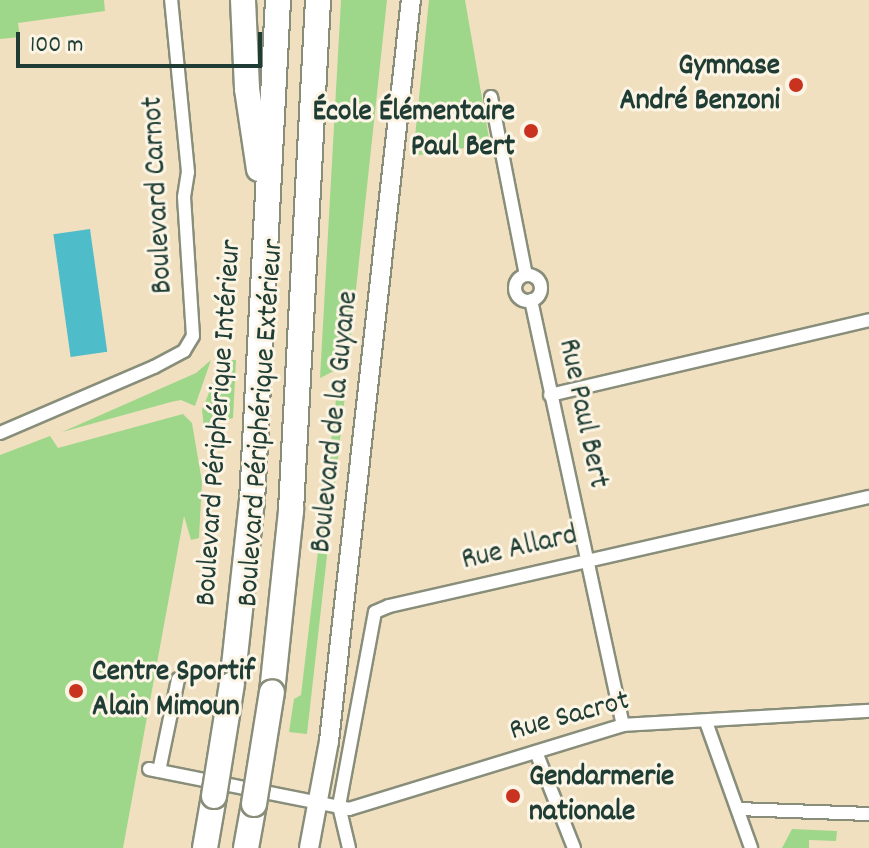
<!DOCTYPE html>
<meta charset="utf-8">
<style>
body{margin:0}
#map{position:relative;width:869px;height:848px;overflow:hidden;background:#f0e0c0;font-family:Dekko,sans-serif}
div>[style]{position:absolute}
.green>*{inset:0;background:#9ed789}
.water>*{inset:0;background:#4fbcca;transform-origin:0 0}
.roads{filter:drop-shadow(2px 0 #888e7a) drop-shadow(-2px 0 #888e7a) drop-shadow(0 2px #888e7a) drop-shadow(0 -2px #888e7a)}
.street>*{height:12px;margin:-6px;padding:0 6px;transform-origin:6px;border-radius:6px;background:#fff}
.street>.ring{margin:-6px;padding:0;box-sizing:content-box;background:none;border:12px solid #fff;border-radius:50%}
.secondary>*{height:18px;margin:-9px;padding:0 9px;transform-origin:9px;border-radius:9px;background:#fff}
.highway>*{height:24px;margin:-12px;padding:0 12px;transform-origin:12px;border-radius:12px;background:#fff}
.bridges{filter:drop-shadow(2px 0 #888e7a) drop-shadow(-2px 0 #888e7a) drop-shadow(0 2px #888e7a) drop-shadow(0 -2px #888e7a)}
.highway-bridge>*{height:24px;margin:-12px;padding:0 12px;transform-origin:12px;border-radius:12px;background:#fff}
.dots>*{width:22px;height:22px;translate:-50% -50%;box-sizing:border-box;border:4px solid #fcf5e5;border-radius:50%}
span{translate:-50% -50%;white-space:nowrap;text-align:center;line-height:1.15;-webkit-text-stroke:6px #fcf5e5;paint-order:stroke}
.poi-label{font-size:30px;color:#1f3d34;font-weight:700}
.right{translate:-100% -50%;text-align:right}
.left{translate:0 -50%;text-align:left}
.street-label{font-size:30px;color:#1f3d34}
.scale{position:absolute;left:16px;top:32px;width:246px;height:36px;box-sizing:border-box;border:4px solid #1f3d34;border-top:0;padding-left:10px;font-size:24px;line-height:28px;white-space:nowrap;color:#1f3d34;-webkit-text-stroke:6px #fcf5e5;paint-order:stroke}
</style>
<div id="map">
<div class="green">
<i style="clip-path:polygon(0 0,104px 0,105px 11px,18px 23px,20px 37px,0 39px)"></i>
<i style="clip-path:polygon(341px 0,387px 0,348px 364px,320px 378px)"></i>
<i style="clip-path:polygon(429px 0,465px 0,490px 144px,413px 156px)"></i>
<i style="clip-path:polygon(211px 360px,195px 406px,181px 400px,171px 402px,62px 432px,196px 373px)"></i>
<i style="clip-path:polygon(222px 360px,236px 360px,233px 418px,204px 428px,202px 410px)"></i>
<i style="clip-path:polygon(345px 395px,307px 734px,289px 732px,294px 699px,301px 695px,336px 399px)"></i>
<i style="clip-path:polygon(183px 414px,192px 423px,202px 482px,199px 538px,191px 540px,184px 516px,123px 848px,0 848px,0 455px,50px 436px,58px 448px)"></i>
<i style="clip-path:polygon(792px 829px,837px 831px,836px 841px,809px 840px,809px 848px,782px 848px)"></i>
</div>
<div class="water">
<i style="left:90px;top:229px;width:124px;height:37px;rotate:82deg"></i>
</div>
<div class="roads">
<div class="street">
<i style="left:491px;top:97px;width:181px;rotate:78.9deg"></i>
<i class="ring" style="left:515px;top:275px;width:14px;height:14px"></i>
<i style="left:531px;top:300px;width:435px;rotate:77.8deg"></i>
<i style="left:550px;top:395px;width:328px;rotate:-13.2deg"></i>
<i style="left:0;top:433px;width:168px;rotate:-23.2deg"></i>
<i style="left:154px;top:367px;width:34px;rotate:-28deg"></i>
<i style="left:184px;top:351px;width:17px;rotate:-59deg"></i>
<i style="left:193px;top:336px;width:139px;rotate:-93.7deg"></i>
<i style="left:184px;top:197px;width:25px;rotate:-81deg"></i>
<i style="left:188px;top:172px;width:173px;rotate:-95.6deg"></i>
<i style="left:706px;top:722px;width:134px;rotate:70.3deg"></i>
<i style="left:536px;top:752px;width:103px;rotate:68.4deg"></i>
<i style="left:149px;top:769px;width:204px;rotate:11.3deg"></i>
<i style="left:349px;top:809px;width:287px;rotate:-17deg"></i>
<i style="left:623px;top:725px;width:246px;rotate:-3.3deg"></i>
<i style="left:159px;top:771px;width:94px;rotate:-78.3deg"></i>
<i style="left:738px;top:809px;width:131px;rotate:2.2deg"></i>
<i style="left:349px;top:848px;width:43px;rotate:-103.4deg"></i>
<i style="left:339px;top:806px;width:197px;rotate:-79.5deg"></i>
<i style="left:375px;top:612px;width:15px;rotate:-23deg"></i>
<i style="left:389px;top:606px;width:492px;rotate:-12.8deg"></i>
</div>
<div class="secondary">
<i style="left:309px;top:848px;width:109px;rotate:-79.4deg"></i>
<i style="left:329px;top:741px;width:746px;rotate:-83.69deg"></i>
</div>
<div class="highway">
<i style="left:243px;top:0;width:89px;rotate:87.4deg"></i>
<i style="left:247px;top:89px;width:81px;rotate:81.5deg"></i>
<i style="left:232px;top:684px;width:184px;rotate:-83.8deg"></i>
<i style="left:252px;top:501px;width:502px;rotate:-87.03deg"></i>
<i style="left:272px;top:692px;width:183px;rotate:-84deg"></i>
<i style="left:291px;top:510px;width:511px;rotate:-86.97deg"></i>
<i style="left:205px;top:848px;width:53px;rotate:-80.2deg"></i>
<i style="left:246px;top:848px;width:45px;rotate:-79.7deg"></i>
</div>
</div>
<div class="bridges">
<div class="highway-bridge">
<i style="left:214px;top:796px;width:113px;rotate:-80.9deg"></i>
<i style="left:254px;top:804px;width:113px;rotate:-80.9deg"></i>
</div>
</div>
<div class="dots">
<i style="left:796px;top:85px;background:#c8321e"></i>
<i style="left:531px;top:131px;background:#c8321e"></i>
<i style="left:76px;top:691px;background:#c8321e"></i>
<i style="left:513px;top:796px;background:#c8321e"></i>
</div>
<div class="poi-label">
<span class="right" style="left:780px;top:85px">Gymnase<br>André Benzoni</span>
<span class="right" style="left:515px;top:131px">École Élémentaire<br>Paul Bert</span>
<span class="left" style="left:92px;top:691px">Centre Sportif<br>Alain Mimoun</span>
<span class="left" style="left:529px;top:796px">Gendarmerie<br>nationale</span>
</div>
<div class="street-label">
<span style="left:160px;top:195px;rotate:-93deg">Boulevard Carnot</span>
<span style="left:581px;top:414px;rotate:78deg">Rue Paul Bert</span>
<span style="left:337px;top:422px;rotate:-84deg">Boulevard de la Guyane</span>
<span style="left:221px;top:423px;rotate:-86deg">Boulevard Périphérique Intérieur</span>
<span style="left:263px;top:423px;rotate:-86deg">Boulevard Périphérique Extérieur</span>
<span style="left:520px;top:550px;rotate:-13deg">Rue Allard</span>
<span style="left:570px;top:718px;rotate:-15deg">Rue Sacrot</span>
</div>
<div class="scale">100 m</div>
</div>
